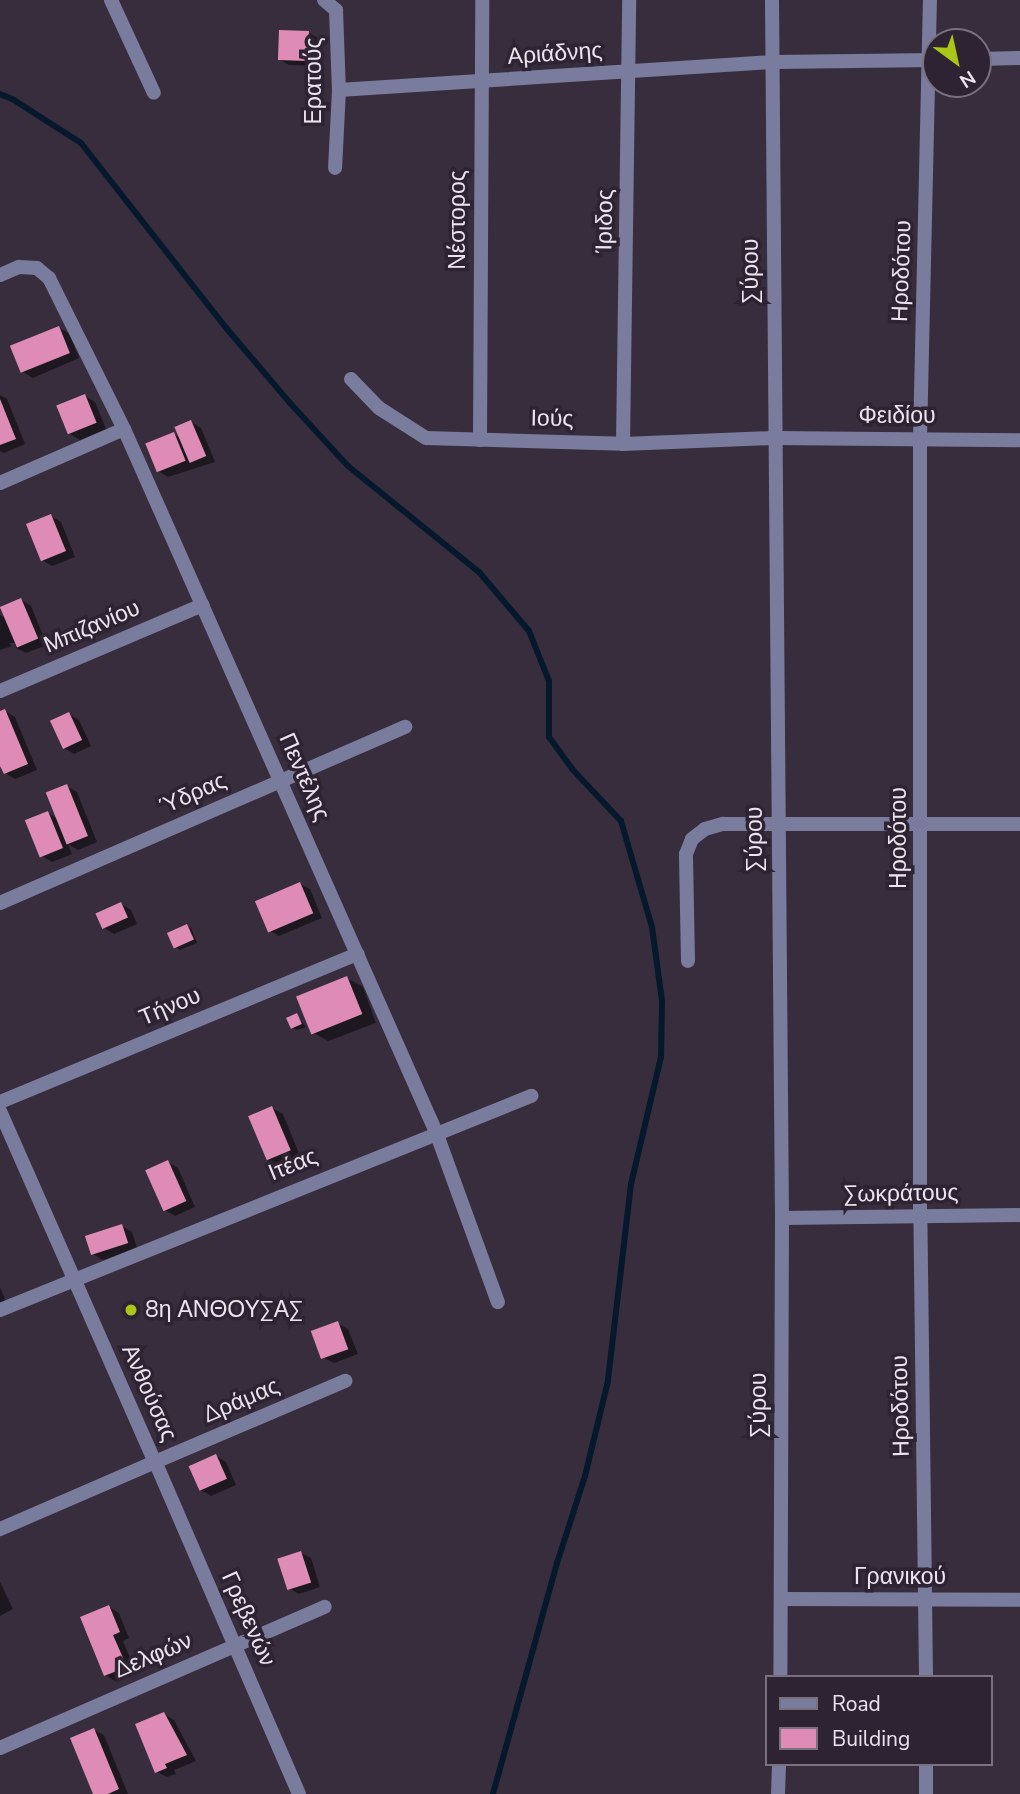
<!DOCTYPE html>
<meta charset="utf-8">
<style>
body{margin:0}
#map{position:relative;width:1020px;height:1794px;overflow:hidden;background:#382d3d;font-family:"Nunito Sans",sans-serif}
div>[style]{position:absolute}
.shadow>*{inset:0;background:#0007}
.stream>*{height:6px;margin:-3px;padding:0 3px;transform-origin:3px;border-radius:3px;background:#06192c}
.building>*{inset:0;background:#de8bb6;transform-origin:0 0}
.minor>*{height:14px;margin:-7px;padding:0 7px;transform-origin:7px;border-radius:7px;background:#7a7c9e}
.tertiary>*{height:14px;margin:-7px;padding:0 7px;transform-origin:7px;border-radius:7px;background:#7a7c9e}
.dots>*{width:19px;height:19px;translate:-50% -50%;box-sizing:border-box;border:4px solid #2e2333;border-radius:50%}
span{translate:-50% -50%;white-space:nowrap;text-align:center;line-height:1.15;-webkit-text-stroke:7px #2e2333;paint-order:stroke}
.street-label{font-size:23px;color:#ebe4ee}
.poi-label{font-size:23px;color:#ebe4ee}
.left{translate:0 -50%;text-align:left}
.legend{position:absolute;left:765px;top:1675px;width:228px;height:91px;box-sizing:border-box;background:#2e2333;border:2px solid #7a707e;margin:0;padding:9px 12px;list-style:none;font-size:21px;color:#ebe4ee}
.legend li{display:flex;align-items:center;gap:14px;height:35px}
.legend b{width:35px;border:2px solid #7a707e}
.north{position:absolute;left:922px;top:28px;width:70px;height:70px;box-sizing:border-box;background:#2e2333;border:2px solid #7a707e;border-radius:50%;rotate:147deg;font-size:19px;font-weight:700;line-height:28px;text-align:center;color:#ebe4ee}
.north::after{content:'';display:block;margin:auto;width:24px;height:32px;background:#aac717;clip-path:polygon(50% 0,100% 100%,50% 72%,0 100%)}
</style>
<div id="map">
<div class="shadow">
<i style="clip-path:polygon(309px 33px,319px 39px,318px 66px,289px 65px,279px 59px)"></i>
<i style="clip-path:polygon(59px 328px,69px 333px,79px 358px,33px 378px,23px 372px)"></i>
<i style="clip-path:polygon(0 395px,7px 399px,25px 444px,4px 453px,0 451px)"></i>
<i style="clip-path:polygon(85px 396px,95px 402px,106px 429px,80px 440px,70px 434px)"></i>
<i style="clip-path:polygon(191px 422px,201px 428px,215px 462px,168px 477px,158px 471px,174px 434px,180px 438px)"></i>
<i style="clip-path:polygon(51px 516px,61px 522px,75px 557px,52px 566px,42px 560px)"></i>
<i style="clip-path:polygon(21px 600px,31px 606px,47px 645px,26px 653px,16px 648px,15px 643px,9px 643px,12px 646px,0 650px,0 615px,4px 617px,0 609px)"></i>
<i style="clip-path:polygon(5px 711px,15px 717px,37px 770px,15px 779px,5px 773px,0 761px,0 713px)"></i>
<i style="clip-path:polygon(69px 714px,79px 720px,91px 746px,74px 754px,64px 748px)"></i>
<i style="clip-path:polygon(67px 786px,77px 792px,97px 842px,78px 850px,68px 844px,72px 854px,52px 862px,42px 856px,48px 813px,58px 819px)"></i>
<i style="clip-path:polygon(300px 884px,310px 889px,322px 918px,279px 936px,269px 930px)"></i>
<i style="clip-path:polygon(121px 904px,131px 910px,137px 924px,114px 934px,104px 928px)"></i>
<i style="clip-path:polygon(186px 926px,191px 928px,197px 943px,180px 950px,176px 947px)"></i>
<i style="clip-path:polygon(347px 978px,363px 987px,376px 1023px,328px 1041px,312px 1032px)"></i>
<i style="clip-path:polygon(297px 1015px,306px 1027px,297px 1030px,293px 1028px)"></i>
<i style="clip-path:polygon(272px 1108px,283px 1114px,300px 1156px,279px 1166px,268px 1160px)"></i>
<i style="clip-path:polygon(168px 1162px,178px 1168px,195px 1207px,175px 1216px,165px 1210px)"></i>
<i style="clip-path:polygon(122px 1226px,132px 1232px,137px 1248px,103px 1260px,93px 1254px)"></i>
<i style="clip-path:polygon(0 1287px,7px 1304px,0 1307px)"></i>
<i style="clip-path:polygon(337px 1323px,348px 1329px,358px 1354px,334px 1363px,324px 1358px)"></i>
<i style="clip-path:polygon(216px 1456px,226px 1462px,236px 1485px,211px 1496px,201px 1490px)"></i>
<i style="clip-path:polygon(301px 1553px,311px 1558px,320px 1587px,299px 1594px,289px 1588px)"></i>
<i style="clip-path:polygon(0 1582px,13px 1609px,0 1616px)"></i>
<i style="clip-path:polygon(109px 1607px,119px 1613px,129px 1638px,123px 1641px,136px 1673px,115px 1681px,105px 1675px)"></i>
<i style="clip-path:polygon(164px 1714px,174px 1720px,196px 1761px,174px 1770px,176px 1774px,167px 1777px,157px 1772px)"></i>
<i style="clip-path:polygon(94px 1730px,104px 1735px,128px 1794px,95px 1794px)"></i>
</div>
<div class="stream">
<i style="left:0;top:94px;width:15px;rotate:23deg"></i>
<i style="left:14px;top:100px;width:80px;rotate:32.7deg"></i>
<i style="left:81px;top:143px;width:236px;rotate:51.9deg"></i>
<i style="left:227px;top:329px;width:97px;rotate:49.6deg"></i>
<i style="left:290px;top:403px;width:86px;rotate:47.4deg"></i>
<i style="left:348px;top:466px;width:169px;rotate:39deg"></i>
<i style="left:479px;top:572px;width:77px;rotate:49.7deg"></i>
<i style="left:529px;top:631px;width:54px;rotate:68.2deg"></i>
<i style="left:549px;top:681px;width:56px;rotate:90deg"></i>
<i style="left:549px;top:737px;width:39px;rotate:54deg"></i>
<i style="left:572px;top:769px;width:71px;rotate:46.7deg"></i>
<i style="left:621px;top:821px;width:110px;rotate:73.7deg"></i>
<i style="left:652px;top:927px;width:75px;rotate:82.3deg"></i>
<i style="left:662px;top:1001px;width:56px;rotate:91deg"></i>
<i style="left:661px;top:1057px;width:130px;rotate:103.3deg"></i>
<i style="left:631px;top:1184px;width:198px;rotate:96.7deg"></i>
<i style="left:608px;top:1381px;width:98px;rotate:103.6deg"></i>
<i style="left:585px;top:1476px;width:91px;rotate:107.8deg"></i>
<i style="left:557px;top:1563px;width:240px;rotate:105.5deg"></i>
</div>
<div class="building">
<i style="left:279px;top:30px;width:30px;height:30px;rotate:2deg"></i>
<i style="left:59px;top:326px;width:29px;height:53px;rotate:68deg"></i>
<i style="left:85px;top:394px;width:31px;height:31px;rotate:68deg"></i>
<i style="clip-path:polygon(0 399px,16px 439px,0 445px)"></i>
<i style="left:191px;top:420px;width:39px;height:18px;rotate:67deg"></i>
<i style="left:174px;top:432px;width:31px;height:31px;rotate:68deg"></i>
<i style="left:51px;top:514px;width:40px;height:27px;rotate:68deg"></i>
<i style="left:21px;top:598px;width:44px;height:23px;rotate:67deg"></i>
<i style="clip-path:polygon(5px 709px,28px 764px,4px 774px,0 766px,0 711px)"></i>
<i style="left:69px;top:712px;width:31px;height:21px;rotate:65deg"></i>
<i style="left:67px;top:784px;width:56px;height:23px;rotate:68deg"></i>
<i style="left:48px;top:811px;width:40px;height:25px;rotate:68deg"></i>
<i style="left:300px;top:882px;width:34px;height:49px;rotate:67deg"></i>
<i style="left:121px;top:902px;width:17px;height:28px;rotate:66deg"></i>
<i style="left:187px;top:924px;width:17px;height:22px;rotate:66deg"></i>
<i style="left:347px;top:976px;width:41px;height:55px;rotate:68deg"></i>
<i style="left:297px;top:1013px;width:12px;height:12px;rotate:66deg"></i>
<i style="left:272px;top:1106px;width:48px;height:26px;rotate:67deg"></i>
<i style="left:168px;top:1160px;width:45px;height:25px;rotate:66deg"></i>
<i style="left:122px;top:1224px;width:20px;height:39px;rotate:72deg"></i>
<i style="left:338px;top:1321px;width:30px;height:29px;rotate:70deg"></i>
<i style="left:216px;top:1454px;width:27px;height:30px;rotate:66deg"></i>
<i style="left:301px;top:1551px;width:33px;height:25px;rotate:72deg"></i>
<i style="clip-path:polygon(109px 1605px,120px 1632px,113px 1635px,127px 1667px,104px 1676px,80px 1617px)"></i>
<i style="clip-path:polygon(164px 1712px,187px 1755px,165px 1764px,167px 1768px,155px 1773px,135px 1724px)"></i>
<i style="clip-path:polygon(94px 1728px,119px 1789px,108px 1794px,93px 1794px,70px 1738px)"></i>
</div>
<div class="minor">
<i style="left:111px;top:0;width:102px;rotate:65.2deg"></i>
<i style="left:324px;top:0;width:16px;rotate:40deg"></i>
<i style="left:336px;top:10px;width:80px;rotate:87.9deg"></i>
<i style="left:339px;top:90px;width:78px;rotate:92.9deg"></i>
<i style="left:772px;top:0;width:1218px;rotate:89.53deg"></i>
<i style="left:782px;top:1218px;width:459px;rotate:90.2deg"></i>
<i style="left:978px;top:59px;width:42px;rotate:-1.4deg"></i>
<i style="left:339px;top:90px;width:436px;rotate:-3.7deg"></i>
<i style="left:774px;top:62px;width:162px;rotate:-0.7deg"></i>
<i style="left:0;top:275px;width:21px;rotate:-23deg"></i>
<i style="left:19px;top:267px;width:18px;rotate:3deg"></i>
<i style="left:37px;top:268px;width:16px;rotate:40deg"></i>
<i style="left:49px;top:278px;width:169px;rotate:63.6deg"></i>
<i style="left:124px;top:429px;width:769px;rotate:66.07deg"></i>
<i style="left:436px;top:1132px;width:181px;rotate:70deg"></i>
<i style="left:351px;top:379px;width:40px;rotate:46deg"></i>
<i style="left:379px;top:408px;width:56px;rotate:32.6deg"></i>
<i style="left:426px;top:438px;width:197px;rotate:1.7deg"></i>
<i style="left:623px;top:444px;width:150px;rotate:-2.3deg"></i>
<i style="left:773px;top:438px;width:247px;rotate:0.5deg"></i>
<i style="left:480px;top:440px;width:440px;rotate:-89.7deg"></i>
<i style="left:623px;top:444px;width:444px;rotate:-89.2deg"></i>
<i style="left:0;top:483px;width:135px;rotate:-23.5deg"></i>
<i style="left:0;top:691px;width:220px;rotate:-23deg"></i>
<i style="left:0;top:903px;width:442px;rotate:-23.5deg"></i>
<i style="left:688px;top:961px;width:107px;rotate:-91.1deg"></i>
<i style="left:686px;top:854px;width:16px;rotate:-68deg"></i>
<i style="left:692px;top:839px;width:16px;rotate:-38deg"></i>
<i style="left:705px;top:829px;width:19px;rotate:-16deg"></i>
<i style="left:723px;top:824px;width:297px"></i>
<i style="left:0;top:1102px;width:387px;rotate:-22.5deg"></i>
<i style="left:782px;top:1218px;width:238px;rotate:-0.7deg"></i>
<i style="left:0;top:1310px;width:573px;rotate:-21.95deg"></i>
<i style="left:781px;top:1599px;width:239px;rotate:0.2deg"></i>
<i style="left:926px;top:1677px;width:461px;rotate:-90.7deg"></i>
<i style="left:920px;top:1216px;width:778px;rotate:-90deg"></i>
<i style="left:920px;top:438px;width:438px;rotate:-88.7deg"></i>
<i style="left:0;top:1748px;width:354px;rotate:-23.5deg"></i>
<i style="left:299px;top:1794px;width:362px;rotate:-113.4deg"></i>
<i style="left:155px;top:1462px;width:207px;rotate:-23.1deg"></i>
<i style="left:778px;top:1794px;width:30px;rotate:-88deg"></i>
<i style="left:926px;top:1794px;width:30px;rotate:-90deg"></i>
</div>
<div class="tertiary">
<i style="left:0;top:1111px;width:384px;rotate:66.2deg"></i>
<i style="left:155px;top:1462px;width:169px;rotate:156.6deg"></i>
</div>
<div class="dots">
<i style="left:131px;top:1310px;background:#aac717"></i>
</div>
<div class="street-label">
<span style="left:555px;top:54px;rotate:-4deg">Αριάδνης</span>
<span style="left:314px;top:81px;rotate:-90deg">Ερατούς</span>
<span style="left:458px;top:220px;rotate:-90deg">Νέστορος</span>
<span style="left:605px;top:221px;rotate:-89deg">Ίριδος</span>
<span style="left:751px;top:271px;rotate:-90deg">Σύρου</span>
<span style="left:902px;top:271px;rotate:-88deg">Ηροδότου</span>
<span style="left:897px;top:416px">Φειδίου</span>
<span style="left:552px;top:419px;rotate:1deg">Ιούς</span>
<span style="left:92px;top:627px;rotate:-23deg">Μπιζανίου</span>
<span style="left:304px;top:777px;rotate:66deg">Πεντέλης</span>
<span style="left:193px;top:794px;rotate:-24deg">Ύδρας</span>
<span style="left:899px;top:838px;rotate:-90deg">Ηροδότου</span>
<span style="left:755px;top:839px;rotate:-90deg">Σύρου</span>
<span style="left:170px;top:1007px;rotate:-23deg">Τήνου</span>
<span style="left:293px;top:1165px;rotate:-22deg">Ιτέας</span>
<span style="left:901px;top:1194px;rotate:-1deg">Σωκράτους</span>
<span style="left:149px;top:1393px;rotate:66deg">Ανθούσας</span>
<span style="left:241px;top:1401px;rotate:-23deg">Δράμας</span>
<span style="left:759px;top:1405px;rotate:-90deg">Σύρου</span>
<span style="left:901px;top:1406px;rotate:-91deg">Ηροδότου</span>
<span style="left:900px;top:1577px">Γρανικού</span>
<span style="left:248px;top:1619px;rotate:66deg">Γρεβενών</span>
<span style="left:153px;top:1656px;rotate:-23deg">Δελφών</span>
</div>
<div class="poi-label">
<span class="left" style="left:145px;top:1310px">8η ΑΝΘΟΥΣΑΣ</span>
</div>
<ul class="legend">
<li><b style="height:9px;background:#7a7c9e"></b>Road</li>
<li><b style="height:19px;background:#de8bb6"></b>Building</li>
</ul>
<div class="north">N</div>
</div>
